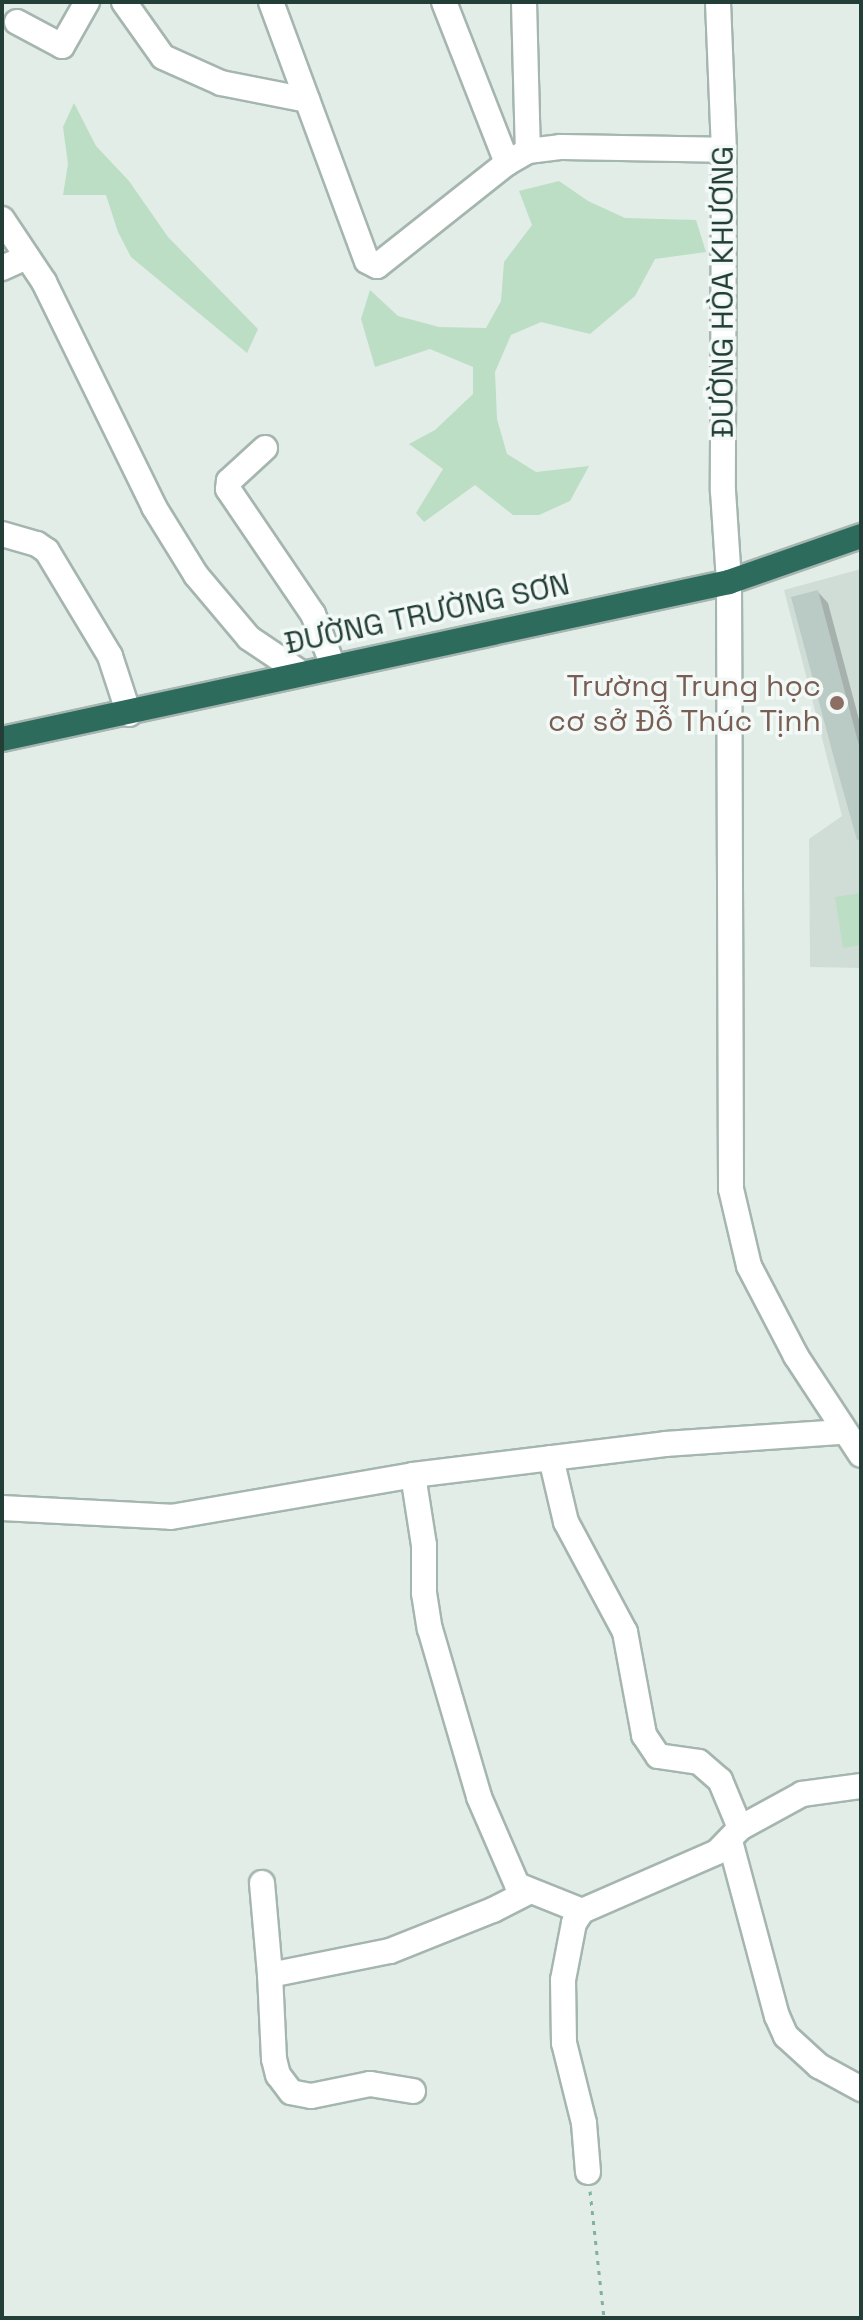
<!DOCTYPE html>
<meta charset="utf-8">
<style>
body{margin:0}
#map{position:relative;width:863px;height:2320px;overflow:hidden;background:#e2ede8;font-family:"Space Grotesk",sans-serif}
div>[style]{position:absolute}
.built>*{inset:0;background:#d0ddd7}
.green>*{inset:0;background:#bbdec4}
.shadow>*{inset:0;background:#0003}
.building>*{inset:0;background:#bacac4}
.path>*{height:3px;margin-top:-1.5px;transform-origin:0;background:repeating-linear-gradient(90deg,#82b1a1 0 4px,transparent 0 10px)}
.roads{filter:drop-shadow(2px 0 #a5b5af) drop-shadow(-2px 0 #a5b5af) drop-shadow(0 2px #a5b5af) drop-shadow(0 -2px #a5b5af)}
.minor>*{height:24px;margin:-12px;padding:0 12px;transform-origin:12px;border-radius:12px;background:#fff}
.highway>*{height:24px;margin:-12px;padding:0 12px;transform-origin:12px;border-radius:12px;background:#2d6b5d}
.dots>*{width:22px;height:22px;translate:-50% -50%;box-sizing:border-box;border:4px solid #f3f9f6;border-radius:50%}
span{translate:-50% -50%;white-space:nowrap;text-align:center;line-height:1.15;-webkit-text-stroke:7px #f3f9f6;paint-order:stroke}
.street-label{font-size:30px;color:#223e36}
.education-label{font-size:30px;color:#785e54}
.right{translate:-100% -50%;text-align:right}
.frame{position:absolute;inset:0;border:4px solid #223e36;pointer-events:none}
</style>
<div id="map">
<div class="built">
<i style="clip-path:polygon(861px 569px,861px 968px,810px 967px,809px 839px,842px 816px,784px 590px)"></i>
</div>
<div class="green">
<i style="clip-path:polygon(74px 103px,96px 146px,129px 181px,168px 237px,258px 329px,247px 353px,131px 257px,118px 232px,106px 195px,63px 195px,68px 164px,63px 127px)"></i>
<i style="clip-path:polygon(559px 181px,588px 201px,625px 218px,696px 220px,706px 252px,655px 259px,635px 296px,590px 334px,541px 322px,511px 335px,495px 372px,497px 419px,507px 454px,536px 472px,589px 466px,570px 501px,539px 515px,513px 515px,475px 485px,424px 522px,416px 513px,443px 469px,409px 444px,435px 430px,473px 394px,473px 367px,430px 349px,375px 367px,361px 319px,370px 290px,398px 316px,439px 327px,486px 328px,501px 301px,504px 262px,532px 225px,519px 191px)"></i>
<i style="clip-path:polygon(861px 893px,861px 945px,843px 948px,835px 897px)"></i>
</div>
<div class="shadow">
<i style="clip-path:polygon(818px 592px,828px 603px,861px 727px,861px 846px,794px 598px)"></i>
</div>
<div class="building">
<i style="clip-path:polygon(818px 590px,861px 753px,861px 839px,857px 840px,835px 762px,791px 597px)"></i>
</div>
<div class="path">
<i style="left:590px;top:2191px;width:128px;rotate:83.7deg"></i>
</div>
<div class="roads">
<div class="minor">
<i style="left:124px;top:2px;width:67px;rotate:54.7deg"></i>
<i style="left:163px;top:57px;width:64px;rotate:24.1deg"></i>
<i style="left:221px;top:83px;width:88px;rotate:11.2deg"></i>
<i style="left:271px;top:2px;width:276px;rotate:69.7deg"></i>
<i style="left:367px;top:261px;width:11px;rotate:27deg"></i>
<i style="left:377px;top:266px;width:166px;rotate:-38.4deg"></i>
<i style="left:507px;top:163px;width:24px;rotate:-30deg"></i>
<i style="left:528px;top:151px;width:32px;rotate:-7deg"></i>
<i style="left:560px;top:147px;width:164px;rotate:1deg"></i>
<i style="left:444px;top:2px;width:173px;rotate:68.6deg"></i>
<i style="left:524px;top:2px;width:149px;rotate:88.5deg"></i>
<i style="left:718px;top:2px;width:148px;rotate:87.7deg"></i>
<i style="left:724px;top:150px;width:341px;rotate:90.2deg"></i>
<i style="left:723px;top:491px;width:91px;rotate:86.2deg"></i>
<i style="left:729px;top:582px;width:607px;rotate:89.81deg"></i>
<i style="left:731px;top:1189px;width:79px;rotate:76.8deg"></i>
<i style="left:749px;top:1266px;width:102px;rotate:62.4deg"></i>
<i style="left:796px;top:1356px;width:118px;rotate:56.7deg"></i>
<i style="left:17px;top:22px;width:51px;rotate:28.1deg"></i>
<i style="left:62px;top:46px;width:51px;rotate:-60.4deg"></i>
<i style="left:2px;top:219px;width:76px;rotate:56.3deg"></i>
<i style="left:44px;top:282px;width:250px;rotate:63.9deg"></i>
<i style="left:154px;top:507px;width:80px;rotate:58.3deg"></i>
<i style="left:196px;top:575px;width:82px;rotate:49.9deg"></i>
<i style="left:249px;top:638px;width:63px;rotate:33.9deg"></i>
<i style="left:2px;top:268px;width:27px;rotate:-24deg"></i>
<i style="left:265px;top:448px;width:49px;rotate:137.5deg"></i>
<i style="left:229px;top:481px;width:8px;rotate:97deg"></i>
<i style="left:228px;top:489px;width:151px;rotate:55.8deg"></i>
<i style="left:313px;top:614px;width:56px;rotate:69deg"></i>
<i style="left:2px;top:534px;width:36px;rotate:16deg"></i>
<i style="left:37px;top:544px;width:12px;rotate:35deg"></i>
<i style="left:47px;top:551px;width:122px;rotate:59deg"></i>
<i style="left:110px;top:656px;width:61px;rotate:71.9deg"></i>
<i style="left:551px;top:1458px;width:66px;rotate:76.8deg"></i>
<i style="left:566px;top:1522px;width:125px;rotate:61.8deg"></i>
<i style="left:625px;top:1632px;width:105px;rotate:79.5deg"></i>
<i style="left:644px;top:1735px;width:25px;rotate:56deg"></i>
<i style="left:658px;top:1756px;width:41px;rotate:8.3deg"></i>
<i style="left:699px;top:1762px;width:28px;rotate:41deg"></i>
<i style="left:720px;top:1780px;width:52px;rotate:67.4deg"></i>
<i style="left:413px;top:1475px;width:71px;rotate:81.1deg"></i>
<i style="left:424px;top:1545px;width:48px;rotate:90deg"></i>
<i style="left:424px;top:1593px;width:36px;rotate:81deg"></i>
<i style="left:430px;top:1629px;width:175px;rotate:73.7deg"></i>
<i style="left:479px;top:1797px;width:96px;rotate:66.6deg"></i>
<i style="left:517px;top:1885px;width:70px;rotate:21.8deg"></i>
<i style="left:2px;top:1508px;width:169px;rotate:3deg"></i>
<i style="left:171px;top:1517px;width:246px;rotate:-9.8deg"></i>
<i style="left:413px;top:1475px;width:254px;rotate:-7deg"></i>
<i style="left:665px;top:1444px;width:178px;rotate:-3.9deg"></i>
<i style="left:730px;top:1841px;width:181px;rotate:75deg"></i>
<i style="left:777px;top:2016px;width:22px;rotate:66deg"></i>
<i style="left:786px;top:2036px;width:45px;rotate:42.3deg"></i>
<i style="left:819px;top:2066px;width:48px;rotate:28.7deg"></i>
<i style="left:262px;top:1883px;width:92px;rotate:85deg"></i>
<i style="left:413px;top:2091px;width:44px;rotate:-170.8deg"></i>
<i style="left:370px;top:2084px;width:60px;rotate:168.5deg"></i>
<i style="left:311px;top:2096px;width:20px;rotate:-169deg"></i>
<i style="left:291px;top:2092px;width:21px;rotate:-127deg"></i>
<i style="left:278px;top:2075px;width:16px;rotate:-104deg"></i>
<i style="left:274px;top:2059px;width:84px;rotate:-92.7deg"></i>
<i style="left:270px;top:1975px;width:122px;rotate:-11.3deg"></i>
<i style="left:390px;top:1951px;width:111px;rotate:-21.7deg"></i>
<i style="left:493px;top:1910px;width:39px;rotate:-27deg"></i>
<i style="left:588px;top:2172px;width:49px;rotate:-94.7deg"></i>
<i style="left:584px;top:2123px;width:82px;rotate:-104deg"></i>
<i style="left:564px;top:2043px;width:63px;rotate:-90.9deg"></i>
<i style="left:563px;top:1980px;width:58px;rotate:-79.1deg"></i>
<i style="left:574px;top:1923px;width:14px;rotate:-56deg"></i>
<i style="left:582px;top:1911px;width:147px;rotate:-23.6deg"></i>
<i style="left:717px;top:1852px;width:33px;rotate:-46deg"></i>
<i style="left:740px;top:1828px;width:71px;rotate:-28.7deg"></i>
<i style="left:802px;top:1794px;width:60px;rotate:-7.7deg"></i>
</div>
<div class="highway">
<i style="left:2px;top:739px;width:744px;rotate:-12.19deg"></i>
<i style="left:729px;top:582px;width:140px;rotate:-19.2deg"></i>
</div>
</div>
<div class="dots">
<i style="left:837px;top:703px;background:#8d6e63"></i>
</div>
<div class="street-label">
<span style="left:723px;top:292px;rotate:-90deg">ĐƯỜNG HÒA KHƯƠNG</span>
<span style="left:427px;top:614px;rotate:-12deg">ĐƯỜNG TRƯỜNG SƠN</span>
</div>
<div class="education-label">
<span class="right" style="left:821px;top:703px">Trường Trung học<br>cơ sở Đỗ Thúc Tịnh</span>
</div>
<div class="frame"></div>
</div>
